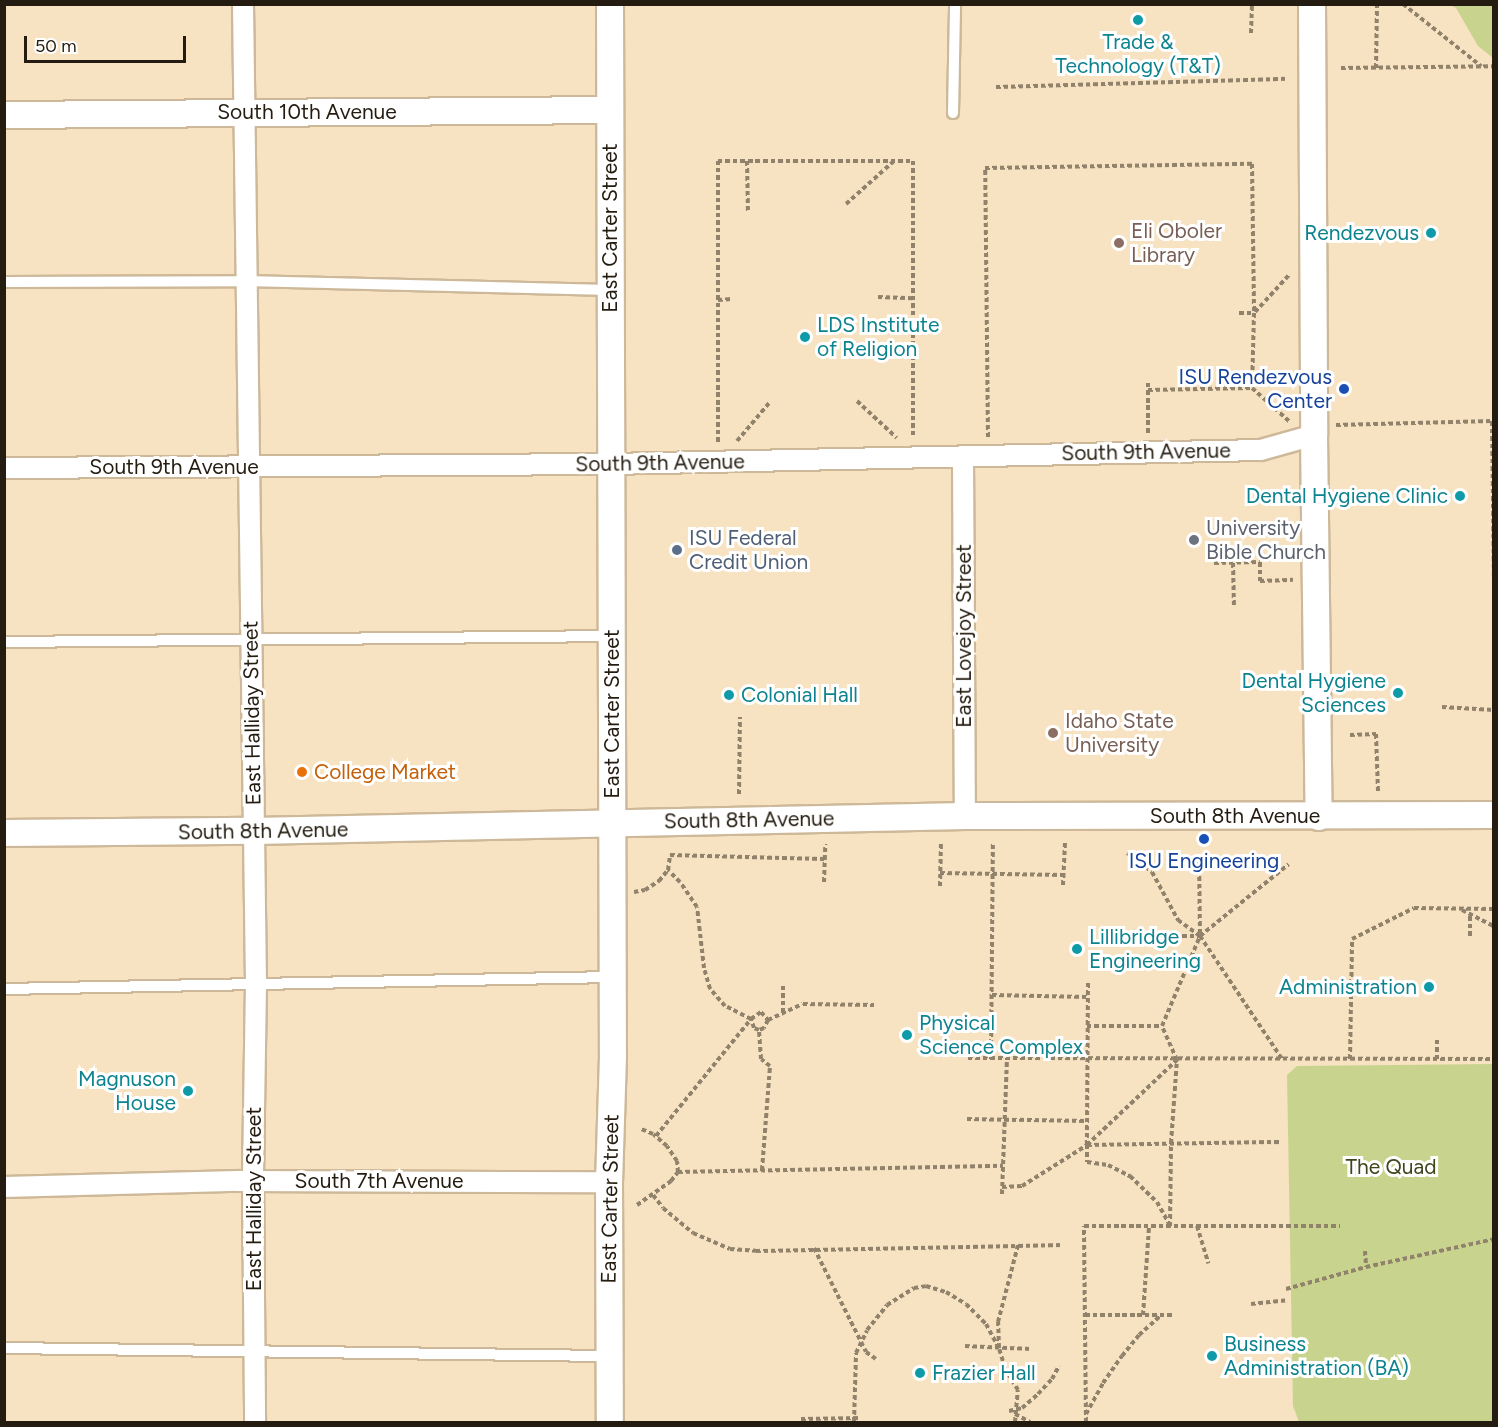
<!DOCTYPE html>
<style>
body{margin:0}
#map{position:relative;width:1498px;height:1427px;overflow:hidden;background:#f7e2c1;font-family:Figtree,sans-serif}
div>[style]{position:absolute}
.green>*{inset:0;background:#c8d48e}
.path>*{height:4px;margin-top:-2px;transform-origin:0;background:repeating-linear-gradient(90deg,#91826b 0 4.5px,transparent 0 7.5px)}
.roads{filter:drop-shadow(2px 0 #cdb999) drop-shadow(-2px 0 #cdb999) drop-shadow(0 2px #cdb999) drop-shadow(0 -2px #cdb999)}
.service>*{height:10px;margin:-5px;padding:0 5px;transform-origin:5px;border-radius:5px;background:#fff}
.minor>*{height:20px;margin:-10px;padding:0 10px;transform-origin:10px;border-radius:10px;background:#fff}
.tertiary>*{height:26px;margin:-13px;padding:0 13px;transform-origin:13px;border-radius:13px;background:#fff}
.dots>*{width:16px;height:16px;translate:-50% -50%;box-sizing:border-box;border:3px solid #fff;border-radius:50%}
span{translate:-50% -50%;white-space:nowrap;text-align:center;line-height:1.15;-webkit-text-stroke:6px #fff;paint-order:stroke}
.culture-label{font-size:21px;color:#0d838f}
.right{translate:-100% -50%;text-align:right}
.left{translate:0 -50%;text-align:left}
.street-label{font-size:21px;color:#241c10}
.education-label{font-size:21px;color:#785e54}
.transit-label{font-size:21px;color:#164399}
.worship-label{font-size:21px;color:#5b616d}
.service-label{font-size:21px;color:#4e5e75}
.food-label{font-size:21px;color:#c56008}
.park-label{font-size:21px;color:#3f451c}
.frame{position:absolute;inset:0;border:6px solid #241c10;pointer-events:none}
.scale{position:absolute;left:24px;top:36px;width:162px;height:27px;box-sizing:border-box;border:3px solid #241c10;border-top:0;padding-left:8px;font-size:18px;line-height:21px;white-space:nowrap;color:#241c10;-webkit-text-stroke:4px #fff;paint-order:stroke}
</style>
<div id="map">
<div class="green">
<i style="clip-path:polygon(1450px 5px,1493px 5px,1493px 58px,1478px 46px,1456px 8px)"></i>
<i style="clip-path:polygon(1493px 1064px,1493px 1422px,1299px 1422px,1293px 1406px,1287px 1075px,1297px 1066px)"></i>
</div>
<div class="path">
<i style="left:1403px;top:4px;width:100px;rotate:38.5deg"></i>
<i style="left:1251px;top:33px;width:29px;rotate:-88deg"></i>
<i style="left:1341px;top:68px;width:153px;rotate:-0.7deg"></i>
<i style="left:1376px;top:68px;width:64px;rotate:-89.1deg"></i>
<i style="left:996px;top:87px;width:292px;rotate:-1.6deg"></i>
<i style="left:747px;top:161px;width:52px;rotate:88.9deg"></i>
<i style="left:846px;top:204px;width:64px;rotate:-41.9deg"></i>
<i style="left:878px;top:297px;width:35px;rotate:2deg"></i>
<i style="left:718px;top:300px;width:14px;rotate:-4deg"></i>
<i style="left:1255px;top:312px;width:52px;rotate:-47.4deg"></i>
<i style="left:1239px;top:313px;width:15px"></i>
<i style="left:1254px;top:313px;width:75px;rotate:91.5deg"></i>
<i style="left:1252px;top:388px;width:51px;rotate:41.8deg"></i>
<i style="left:1148px;top:383px;width:51px;rotate:90deg"></i>
<i style="left:1148px;top:390px;width:104px;rotate:-1.1deg"></i>
<i style="left:857px;top:401px;width:54px;rotate:42.8deg"></i>
<i style="left:1336px;top:425px;width:156px;rotate:-1.5deg"></i>
<i style="left:1492px;top:421px;width:174px;rotate:89.3deg"></i>
<i style="left:988px;top:437px;width:269px;rotate:-90.6deg"></i>
<i style="left:985px;top:168px;width:267px;rotate:-0.9deg"></i>
<i style="left:1252px;top:164px;width:149px;rotate:89.2deg"></i>
<i style="left:737px;top:441px;width:51px;rotate:-49.8deg"></i>
<i style="left:718px;top:442px;width:281px;rotate:-90deg"></i>
<i style="left:718px;top:161px;width:195px"></i>
<i style="left:913px;top:161px;width:277px;rotate:90deg"></i>
<i style="left:1214px;top:563px;width:46px;rotate:-1.2deg"></i>
<i style="left:1260px;top:562px;width:19px;rotate:90deg"></i>
<i style="left:1260px;top:581px;width:33px;rotate:-2deg"></i>
<i style="left:1233px;top:563px;width:45px;rotate:88.7deg"></i>
<i style="left:1442px;top:707px;width:52px;rotate:3.3deg"></i>
<i style="left:1350px;top:735px;width:26px;rotate:-2deg"></i>
<i style="left:1376px;top:734px;width:57px;rotate:88deg"></i>
<i style="left:739px;top:794px;width:77px;rotate:-89.3deg"></i>
<i style="left:1127px;top:853px;width:31px;rotate:37deg"></i>
<i style="left:1152px;top:872px;width:55px;rotate:61.6deg"></i>
<i style="left:1178px;top:920px;width:27px;rotate:36deg"></i>
<i style="left:1199px;top:854px;width:82px;rotate:89.3deg"></i>
<i style="left:1200px;top:936px;width:148px;rotate:56.3deg"></i>
<i style="left:940px;top:873px;width:124px;rotate:0.9deg"></i>
<i style="left:824px;top:882px;width:38px;rotate:-88deg"></i>
<i style="left:1063px;top:885px;width:43px;rotate:-87.3deg"></i>
<i style="left:940px;top:886px;width:43px;rotate:-88.7deg"></i>
<i style="left:634px;top:892px;width:11px;rotate:-10deg"></i>
<i style="left:645px;top:890px;width:17px;rotate:-33deg"></i>
<i style="left:659px;top:881px;width:14px;rotate:-51deg"></i>
<i style="left:1462px;top:910px;width:36px;rotate:27deg"></i>
<i style="left:1152px;top:936px;width:48px"></i>
<i style="left:1470px;top:936px;width:22px;rotate:-90deg"></i>
<i style="left:1088px;top:983px;width:162px;rotate:90.4deg"></i>
<i style="left:1087px;top:1145px;width:195px;rotate:-0.9deg"></i>
<i style="left:992px;top:995px;width:95px;rotate:1.2deg"></i>
<i style="left:783px;top:1013px;width:30px;rotate:-90deg"></i>
<i style="left:768px;top:1020px;width:38px;rotate:-25deg"></i>
<i style="left:803px;top:1004px;width:71px;rotate:0.8deg"></i>
<i style="left:1087px;top:1026px;width:75px"></i>
<i style="left:968px;top:1058px;width:526px;rotate:0.11deg"></i>
<i style="left:991px;top:1059px;width:217px;rotate:-89.5deg"></i>
<i style="left:1350px;top:1059px;width:120px;rotate:-89deg"></i>
<i style="left:1352px;top:939px;width:69px;rotate:-26.6deg"></i>
<i style="left:1414px;top:908px;width:80px;rotate:0.7deg"></i>
<i style="left:1437px;top:1059px;width:19px;rotate:-90deg"></i>
<i style="left:967px;top:1119px;width:119px;rotate:1deg"></i>
<i style="left:656px;top:1136px;width:151px;rotate:-50.9deg"></i>
<i style="left:751px;top:1019px;width:12px;rotate:-35deg"></i>
<i style="left:761px;top:1012px;width:11px;rotate:49deg"></i>
<i style="left:768px;top:1020px;width:9px;rotate:117deg"></i>
<i style="left:764px;top:1028px;width:5px;rotate:158deg"></i>
<i style="left:1087px;top:1145px;width:17px;rotate:90deg"></i>
<i style="left:1087px;top:1162px;width:21px;rotate:8deg"></i>
<i style="left:1108px;top:1165px;width:25px;rotate:27deg"></i>
<i style="left:1130px;top:1176px;width:37px;rotate:44deg"></i>
<i style="left:1157px;top:1202px;width:26px;rotate:61deg"></i>
<i style="left:762px;top:1170px;width:104px;rotate:-85.6deg"></i>
<i style="left:770px;top:1066px;width:11px;rotate:-142deg"></i>
<i style="left:761px;top:1059px;width:29px;rotate:-94deg"></i>
<i style="left:759px;top:1030px;width:5px;rotate:-158deg"></i>
<i style="left:754px;top:1028px;width:9px;rotate:-108deg"></i>
<i style="left:751px;top:1019px;width:29px;rotate:-153deg"></i>
<i style="left:725px;top:1006px;width:23px;rotate:-131deg"></i>
<i style="left:710px;top:989px;width:22px;rotate:-106deg"></i>
<i style="left:704px;top:968px;width:61px;rotate:-96.5deg"></i>
<i style="left:697px;top:907px;width:30px;rotate:-124deg"></i>
<i style="left:680px;top:882px;width:17px;rotate:-135deg"></i>
<i style="left:668px;top:870px;width:15px;rotate:-82deg"></i>
<i style="left:670px;top:855px;width:155px;rotate:1.5deg"></i>
<i style="left:678px;top:1172px;width:325px;rotate:-1.1deg"></i>
<i style="left:1002px;top:1187px;width:20px;rotate:-3deg"></i>
<i style="left:1022px;top:1186px;width:77px;rotate:-32.2deg"></i>
<i style="left:1087px;top:1145px;width:124px;rotate:-43.4deg"></i>
<i style="left:1002px;top:1194px;width:135px;rotate:-87.9deg"></i>
<i style="left:653px;top:1195px;width:16px;rotate:52deg"></i>
<i style="left:663px;top:1208px;width:39px;rotate:40deg"></i>
<i style="left:693px;top:1233px;width:40px;rotate:23.4deg"></i>
<i style="left:730px;top:1249px;width:26px;rotate:4deg"></i>
<i style="left:756px;top:1251px;width:307px;rotate:-1.1deg"></i>
<i style="left:637px;top:1205px;width:42px;rotate:-35.2deg"></i>
<i style="left:671px;top:1181px;width:11px;rotate:-52deg"></i>
<i style="left:678px;top:1172px;width:11px;rotate:-95deg"></i>
<i style="left:677px;top:1161px;width:18px;rotate:-124deg"></i>
<i style="left:667px;top:1146px;width:18px;rotate:-139deg"></i>
<i style="left:653px;top:1134px;width:13px;rotate:-157deg"></i>
<i style="left:1170px;top:1226px;width:83px;rotate:-89.3deg"></i>
<i style="left:1171px;top:1143px;width:83px;rotate:-85.9deg"></i>
<i style="left:1177px;top:1060px;width:37px;rotate:-114deg"></i>
<i style="left:1162px;top:1026px;width:98px;rotate:-67.1deg"></i>
<i style="left:1200px;top:936px;width:114px;rotate:-39deg"></i>
<i style="left:1197px;top:1226px;width:39px;rotate:73deg"></i>
<i style="left:814px;top:1248px;width:116px;rotate:63.4deg"></i>
<i style="left:866px;top:1352px;width:12px;rotate:35deg"></i>
<i style="left:1365px;top:1251px;width:16px;rotate:86deg"></i>
<i style="left:1286px;top:1289px;width:83px;rotate:-15.4deg"></i>
<i style="left:1366px;top:1267px;width:131px;rotate:-12.3deg"></i>
<i style="left:1251px;top:1304px;width:36px;rotate:-6deg"></i>
<i style="left:1085px;top:1315px;width:89px"></i>
<i style="left:1143px;top:1315px;width:89px;rotate:-86.1deg"></i>
<i style="left:965px;top:1346px;width:66px;rotate:2.6deg"></i>
<i style="left:1009px;top:1411px;width:13px;rotate:-13deg"></i>
<i style="left:1022px;top:1408px;width:21px;rotate:-41deg"></i>
<i style="left:1038px;top:1394px;width:21px;rotate:-47deg"></i>
<i style="left:1052px;top:1379px;width:15px;rotate:-62deg"></i>
<i style="left:1015px;top:1414px;width:17px;rotate:28deg"></i>
<i style="left:1086px;top:1414px;width:35px;rotate:-61deg"></i>
<i style="left:1103px;top:1383px;width:33px;rotate:-55deg"></i>
<i style="left:1122px;top:1356px;width:27px;rotate:-51deg"></i>
<i style="left:1139px;top:1335px;width:30px;rotate:-42deg"></i>
<i style="left:801px;top:1419px;width:60px;rotate:-1deg"></i>
<i style="left:854px;top:1422px;width:69px;rotate:-88.3deg"></i>
<i style="left:856px;top:1353px;width:25px;rotate:-64deg"></i>
<i style="left:867px;top:1330px;width:32px;rotate:-51deg"></i>
<i style="left:887px;top:1305px;width:32px;rotate:-32deg"></i>
<i style="left:914px;top:1288px;width:12px;rotate:-9deg"></i>
<i style="left:926px;top:1286px;width:21px;rotate:17deg"></i>
<i style="left:946px;top:1292px;width:23px;rotate:31deg"></i>
<i style="left:966px;top:1304px;width:28px;rotate:45deg"></i>
<i style="left:986px;top:1324px;width:27px;rotate:62deg"></i>
<i style="left:1015px;top:1422px;width:32px;rotate:-85deg"></i>
<i style="left:1018px;top:1390px;width:26px;rotate:-121deg"></i>
<i style="left:1005px;top:1368px;width:21px;rotate:-107deg"></i>
<i style="left:999px;top:1348px;width:26px;rotate:-92deg"></i>
<i style="left:998px;top:1322px;width:80px;rotate:-75.4deg"></i>
<i style="left:1086px;top:1422px;width:196px;rotate:-90.6deg"></i>
<i style="left:1084px;top:1226px;width:256px"></i>
</div>
<div class="roads">
<div class="service">
<i style="left:953px;top:113px;width:109px;rotate:-88.9deg"></i>
<i style="left:4px;top:282px;width:242px;rotate:-0.2deg"></i>
<i style="left:246px;top:281px;width:364px;rotate:1.4deg"></i>
<i style="left:4px;top:642px;width:609px;rotate:-0.56deg"></i>
<i style="left:4px;top:989px;width:608px;rotate:-1.13deg"></i>
<i style="left:4px;top:1348px;width:606px;rotate:0.76deg"></i>
</div>
<div class="minor">
<i style="left:243px;top:4px;width:980px;rotate:89.24deg"></i>
<i style="left:256px;top:984px;width:197px;rotate:90.9deg"></i>
<i style="left:253px;top:1181px;width:241px;rotate:89.5deg"></i>
<i style="left:963px;top:456px;width:360px;rotate:89.7deg"></i>
<i style="left:4px;top:468px;width:606px;rotate:-0.38deg"></i>
<i style="left:610px;top:464px;width:651px;rotate:-1.23deg"></i>
<i style="left:1261px;top:450px;width:55px;rotate:-15.8deg"></i>
<i style="left:4px;top:1187px;width:234px;rotate:-1.5deg"></i>
<i style="left:238px;top:1181px;width:371px;rotate:0.2deg"></i>
</div>
<div class="tertiary">
<i style="left:610px;top:4px;width:1052px;rotate:89.84deg"></i>
<i style="left:613px;top:1056px;width:126px;rotate:91.8deg"></i>
<i style="left:609px;top:1182px;width:240px;rotate:89.8deg"></i>
<i style="left:1312px;top:4px;width:431px;rotate:89.7deg"></i>
<i style="left:1314px;top:435px;width:382px;rotate:89.3deg"></i>
<i style="left:4px;top:115px;width:606px;rotate:-0.47deg"></i>
<i style="left:4px;top:833px;width:250px;rotate:-0.5deg"></i>
<i style="left:254px;top:831px;width:711px;rotate:-1.21deg"></i>
<i style="left:965px;top:816px;width:529px;rotate:-0.11deg"></i>
</div>
</div>
<div class="dots">
<i style="left:1138px;top:20px;background:#0f9aa8"></i>
<i style="left:1431px;top:233px;background:#0f9aa8"></i>
<i style="left:1119px;top:243px;background:#8d6e63"></i>
<i style="left:805px;top:337px;background:#0f9aa8"></i>
<i style="left:1344px;top:389px;background:#1a4fb4"></i>
<i style="left:1460px;top:496px;background:#0f9aa8"></i>
<i style="left:1194px;top:540px;background:#6b7280"></i>
<i style="left:677px;top:550px;background:#5c6f8a"></i>
<i style="left:1398px;top:693px;background:#0f9aa8"></i>
<i style="left:729px;top:695px;background:#0f9aa8"></i>
<i style="left:1053px;top:733px;background:#8d6e63"></i>
<i style="left:302px;top:772px;background:#e8710a"></i>
<i style="left:1204px;top:839px;background:#1a4fb4"></i>
<i style="left:1077px;top:949px;background:#0f9aa8"></i>
<i style="left:1429px;top:987px;background:#0f9aa8"></i>
<i style="left:907px;top:1035px;background:#0f9aa8"></i>
<i style="left:188px;top:1091px;background:#0f9aa8"></i>
<i style="left:1212px;top:1356px;background:#0f9aa8"></i>
<i style="left:920px;top:1373px;background:#0f9aa8"></i>
</div>
<div class="culture-label">
<span style="left:1138px;top:54px">Trade &amp;<br>Technology (T&amp;T)</span>
<span class="right" style="left:1419px;top:233px">Rendezvous</span>
<span class="left" style="left:817px;top:337px">LDS Institute<br>of Religion</span>
<span class="right" style="left:1448px;top:496px">Dental Hygiene Clinic</span>
<span class="right" style="left:1386px;top:693px">Dental Hygiene<br>Sciences</span>
<span class="left" style="left:741px;top:695px">Colonial Hall</span>
<span class="left" style="left:1089px;top:949px">Lillibridge<br>Engineering</span>
<span class="right" style="left:1417px;top:987px">Administration</span>
<span class="left" style="left:919px;top:1035px">Physical<br>Science Complex</span>
<span class="right" style="left:176px;top:1091px">Magnuson<br>House</span>
<span class="left" style="left:1224px;top:1356px">Business<br>Administration (BA)</span>
<span class="left" style="left:932px;top:1373px">Frazier Hall</span>
</div>
<div class="street-label">
<span style="left:307px;top:112px">South 10th Avenue</span>
<span style="left:610px;top:228px;rotate:-90deg">East Carter Street</span>
<span style="left:1146px;top:452px;rotate:-1deg">South 9th Avenue</span>
<span style="left:660px;top:463px;rotate:-1deg">South 9th Avenue</span>
<span style="left:174px;top:467px">South 9th Avenue</span>
<span style="left:964px;top:636px;rotate:-90deg">East Lovejoy Street</span>
<span style="left:252px;top:713px;rotate:-91deg">East Halliday Street</span>
<span style="left:612px;top:714px;rotate:-90deg">East Carter Street</span>
<span style="left:1235px;top:816px">South 8th Avenue</span>
<span style="left:749px;top:820px;rotate:-1deg">South 8th Avenue</span>
<span style="left:263px;top:831px;rotate:-1deg">South 8th Avenue</span>
<span style="left:379px;top:1181px">South 7th Avenue</span>
<span style="left:254px;top:1199px;rotate:-90deg">East Halliday Street</span>
<span style="left:610px;top:1199px;rotate:-89deg">East Carter Street</span>
</div>
<div class="education-label">
<span class="left" style="left:1131px;top:243px">Eli Oboler<br>Library</span>
<span class="left" style="left:1065px;top:733px">Idaho State<br>University</span>
</div>
<div class="transit-label">
<span class="right" style="left:1332px;top:389px">ISU Rendezvous<br>Center</span>
<span style="left:1204px;top:861px">ISU Engineering</span>
</div>
<div class="worship-label">
<span class="left" style="left:1206px;top:540px">University<br>Bible Church</span>
</div>
<div class="service-label">
<span class="left" style="left:689px;top:550px">ISU Federal<br>Credit Union</span>
</div>
<div class="food-label">
<span class="left" style="left:314px;top:772px">College Market</span>
</div>
<div class="park-label">
<span style="left:1391px;top:1167px">The Quad</span>
</div>
<div class="frame"></div>
<div class="scale">50 m</div>
</div>
